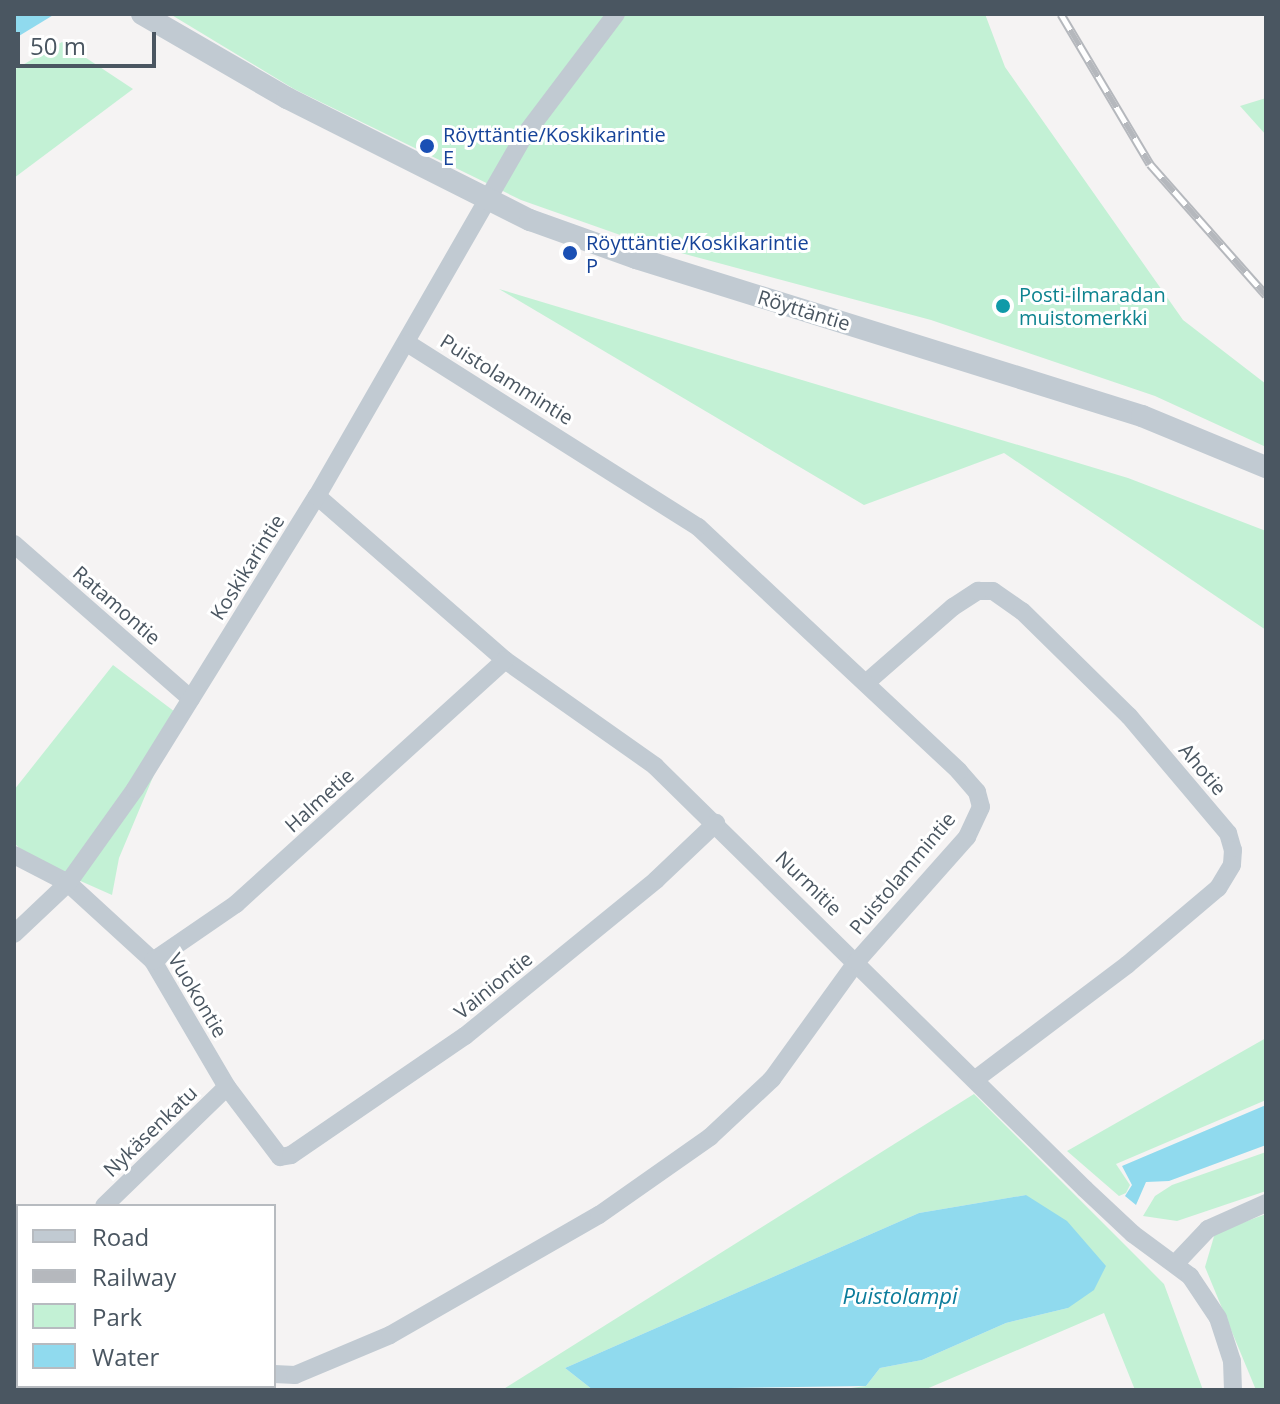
<!DOCTYPE html>
<meta charset="utf-8">
<style>
body{margin:0}
#map{position:relative;width:1280px;height:1404px;overflow:hidden;background:#f5f3f3;font-family:"Open Sans",sans-serif}
div>[style]{position:absolute}
.green>*{inset:0;background:#c3f1d5}
.water>*{inset:0;background:#90daee}
.minor>*{height:18px;margin:-9px;padding:0 9px;transform-origin:9px;border-radius:9px;background:#c1cad2}
.tertiary>*{height:22px;margin:-11px;padding:0 11px;transform-origin:11px;border-radius:11px;background:#c1cad2}
.rail>*{height:9px;margin-top:-4.5px;transform-origin:0;background:repeating-linear-gradient(90deg,#fff 0 18px,#b5b8bd 0 36px);box-sizing:border-box;border-block:2px solid #b5b8bd}
.dots>*{width:22px;height:22px;translate:-50% -50%;box-sizing:border-box;border:4px solid #fff;border-radius:50%}
span{translate:-50% -50%;white-space:nowrap;text-align:center;line-height:1.15;-webkit-text-stroke:6px #fff;paint-order:stroke}
.transit-label{font-size:20px;color:#164399}
.left{translate:0 -50%;text-align:left}
.culture-label{font-size:20px;color:#0d838f}
.street-label{font-size:20px;color:#4a5661}
.water-label{font-size:22px;color:#0c7c9b;font-style:italic}
.frame{position:absolute;inset:0;border:16px solid #4a5661;pointer-events:none}
.legend{position:absolute;left:16px;top:1204px;width:260px;height:184px;box-sizing:border-box;background:#fff;border:2px solid #b7bbc0;margin:0;padding:10px 14px;list-style:none;font-size:24px;color:#4a5661}
.legend li{display:flex;align-items:center;gap:16px;height:40px}
.legend b{width:40px;border:2px solid #b7bbc0}
.scale{position:absolute;left:16px;top:32px;width:140px;height:36px;box-sizing:border-box;border:4px solid #4a5661;border-top:0;padding-left:10px;font-size:24px;line-height:28px;white-space:nowrap;color:#4a5661;-webkit-text-stroke:6px #fff;paint-order:stroke}
</style>
<div id="map">
<div class="green">
<i style="clip-path:polygon(170px 14px,985px 14px,1005px 67px,1183px 320px,1266px 384px,1266px 447px,1155px 396px,931px 320px,640px 242px,521px 200px,294px 89px)"></i>
<i style="clip-path:polygon(62px 42px,133px 89px,14px 178px,14px 70px)"></i>
<i style="clip-path:polygon(1266px 98px,1266px 135px,1240px 106px)"></i>
<i style="clip-path:polygon(499px 289px,1128px 478px,1266px 531px,1266px 630px,1004px 453px,864px 505px)"></i>
<i style="clip-path:polygon(113px 665px,179px 715px,119px 858px,112px 895px,31px 859px,14px 843px,14px 790px)"></i>
<i style="clip-path:polygon(1266px 1038px,1266px 1100px,1116px 1164px,1130px 1185px,1126px 1193px,1119px 1196px,1067px 1151px)"></i>
<i style="clip-path:polygon(974px 1094px,1164px 1284px,1203px 1390px,1135px 1390px,1104px 1313px,924px 1390px,836px 1390px,866px 1386px,880px 1368px,922px 1360px,1006px 1323px,1068px 1308px,1026px 1195px,919px 1213px,565px 1368px,593px 1390px,502px 1390px)"></i>
<i style="clip-path:polygon(1266px 1152px,1266px 1191px,1177px 1221px,1143px 1216px,1155px 1196px,1172px 1185px)"></i>
<i style="clip-path:polygon(1266px 1214px,1266px 1390px,1256px 1390px,1205px 1267px,1215px 1233px)"></i>
<i style="clip-path:polygon(14px 1300px,18px 1386px,100px 1390px,14px 1390px)"></i>
</div>
<div class="water">
<i style="clip-path:polygon(14px 14px,55px 14px,14px 39px)"></i>
<i style="clip-path:polygon(1266px 1105px,1266px 1145px,1169px 1181px,1146px 1182px,1136px 1205px,1125px 1196px,1132px 1185px,1122px 1166px)"></i>
<i style="clip-path:polygon(1026px 1195px,1067px 1221px,1106px 1266px,1094px 1290px,1068px 1308px,1006px 1323px,922px 1360px,880px 1368px,866px 1386px,593px 1390px,565px 1368px,919px 1213px)"></i>
</div>
<div class="minor">
<i style="left:317px;top:496px;width:249px;rotate:41.1deg"></i>
<i style="left:505px;top:660px;width:184px;rotate:35.2deg"></i>
<i style="left:655px;top:766px;width:603px;rotate:44.53deg"></i>
<i style="left:1085px;top:1189px;width:66px;rotate:43.2deg"></i>
<i style="left:1133px;top:1234px;width:71px;rotate:36.4deg"></i>
<i style="left:1190px;top:1276px;width:50px;rotate:56.3deg"></i>
<i style="left:1218px;top:1318px;width:45px;rotate:72deg"></i>
<i style="left:1232px;top:1361px;width:29px;rotate:88deg"></i>
<i style="left:14px;top:544px;width:235px;rotate:41.2deg"></i>
<i style="left:867px;top:682px;width:114px;rotate:-41.1deg"></i>
<i style="left:953px;top:607px;width:30px;rotate:-33deg"></i>
<i style="left:978px;top:591px;width:15px"></i>
<i style="left:993px;top:591px;width:35px;rotate:35deg"></i>
<i style="left:1022px;top:611px;width:150px;rotate:44.5deg"></i>
<i style="left:1129px;top:716px;width:153px;rotate:49.8deg"></i>
<i style="left:1228px;top:833px;width:18px;rotate:74deg"></i>
<i style="left:1233px;top:850px;width:15px;rotate:94deg"></i>
<i style="left:1232px;top:865px;width:27px;rotate:121deg"></i>
<i style="left:1218px;top:888px;width:119px;rotate:139.8deg"></i>
<i style="left:1127px;top:965px;width:188px;rotate:143deg"></i>
<i style="left:14px;top:855px;width:61px;rotate:27.4deg"></i>
<i style="left:68px;top:883px;width:115px;rotate:42.5deg"></i>
<i style="left:153px;top:961px;width:146px;rotate:59.6deg"></i>
<i style="left:227px;top:1087px;width:88px;rotate:52.9deg"></i>
<i style="left:280px;top:1157px;width:11px;rotate:-10deg"></i>
<i style="left:291px;top:1155px;width:211px;rotate:-34.4deg"></i>
<i style="left:465px;top:1036px;width:247px;rotate:-39.2deg"></i>
<i style="left:656px;top:880px;width:83px;rotate:-43.5deg"></i>
<i style="left:14px;top:934px;width:74px;rotate:-43.4deg"></i>
<i style="left:68px;top:883px;width:115px;rotate:-54.5deg"></i>
<i style="left:135px;top:789px;width:345px;rotate:-58.2deg"></i>
<i style="left:317px;top:496px;width:415px;rotate:-60.1deg"></i>
<i style="left:524px;top:136px;width:153px;rotate:-53deg"></i>
<i style="left:153px;top:961px;width:101px;rotate:-34.5deg"></i>
<i style="left:236px;top:904px;width:363px;rotate:-42.2deg"></i>
<i style="left:104px;top:1206px;width:171px;rotate:-44.1deg"></i>
<i style="left:1175px;top:1264px;width:48px;rotate:-46.7deg"></i>
<i style="left:1208px;top:1229px;width:64px;rotate:-24.1deg"></i>
<i style="left:14px;top:1352px;width:14px;rotate:-73deg"></i>
<i style="left:274px;top:1374px;width:21px;rotate:3deg"></i>
<i style="left:295px;top:1375px;width:103px;rotate:-22.8deg"></i>
<i style="left:390px;top:1335px;width:241px;rotate:-29.9deg"></i>
<i style="left:599px;top:1215px;width:136px;rotate:-35.1deg"></i>
<i style="left:710px;top:1137px;width:85px;rotate:-43.1deg"></i>
<i style="left:772px;top:1079px;width:145px;rotate:-54.2deg"></i>
<i style="left:857px;top:961px;width:166px;rotate:-48.4deg"></i>
<i style="left:967px;top:837px;width:33px;rotate:-65deg"></i>
<i style="left:981px;top:807px;width:16px;rotate:-105deg"></i>
<i style="left:977px;top:792px;width:28px;rotate:-131deg"></i>
<i style="left:959px;top:771px;width:357px;rotate:-136.9deg"></i>
<i style="left:698px;top:527px;width:344px;rotate:-147.7deg"></i>
</div>
<div class="tertiary">
<i style="left:142px;top:14px;width:168px;rotate:30.1deg"></i>
<i style="left:287px;top:98px;width:272px;rotate:26.7deg"></i>
<i style="left:530px;top:220px;width:113px;rotate:19.7deg"></i>
<i style="left:636px;top:258px;width:530px;rotate:17.34deg"></i>
<i style="left:1142px;top:416px;width:134px;rotate:22.4deg"></i>
</div>
<div class="rail">
<i style="left:1061px;top:14px;width:174px;rotate:59.3deg"></i>
<i style="left:1150px;top:164px;width:175px;rotate:48.5deg"></i>
</div>
<div class="dots">
<i style="left:427px;top:146px;background:#1a4fb4"></i>
<i style="left:570px;top:253px;background:#1a4fb4"></i>
<i style="left:1003px;top:306px;background:#0f9aa8"></i>
</div>
<div class="transit-label">
<span class="left" style="left:443px;top:146px">Röyttäntie/Koskikarintie<br>E</span>
<span class="left" style="left:586px;top:254px">Röyttäntie/Koskikarintie<br>P</span>
</div>
<div class="culture-label">
<span class="left" style="left:1019px;top:306px">Posti-ilmaradan<br>muistomerkki</span>
</div>
<div class="street-label">
<span style="left:804px;top:310px;rotate:17deg">Röyttäntie</span>
<span style="left:507px;top:379px;rotate:32deg">Puistolammintie</span>
<span style="left:247px;top:567px;rotate:-58deg">Koskikarintie</span>
<span style="left:117px;top:605px;rotate:41deg">Ratamontie</span>
<span style="left:1203px;top:769px;rotate:50deg">Ahotie</span>
<span style="left:319px;top:800px;rotate:-42deg">Halmetie</span>
<span style="left:902px;top:873px;rotate:-50deg">Puistolammintie</span>
<span style="left:809px;top:883px;rotate:44deg">Nurmitie</span>
<span style="left:493px;top:985px;rotate:-39deg">Vainiontie</span>
<span style="left:198px;top:995px;rotate:59deg">Vuokontie</span>
<span style="left:150px;top:1131px;rotate:-44deg">Nykäsenkatu</span>
</div>
<div class="water-label">
<span style="left:900px;top:1296px">Puistolampi</span>
</div>
<div class="frame"></div>
<ul class="legend">
<li><b style="height:10px;background:#c1cad2"></b>Road</li>
<li><b style="height:10px;background:#b5b8bd"></b>Railway</li>
<li><b style="height:22px;background:#c3f1d5"></b>Park</li>
<li><b style="height:22px;background:#90daee"></b>Water</li>
</ul>
<div class="scale">50 m</div>
</div>
